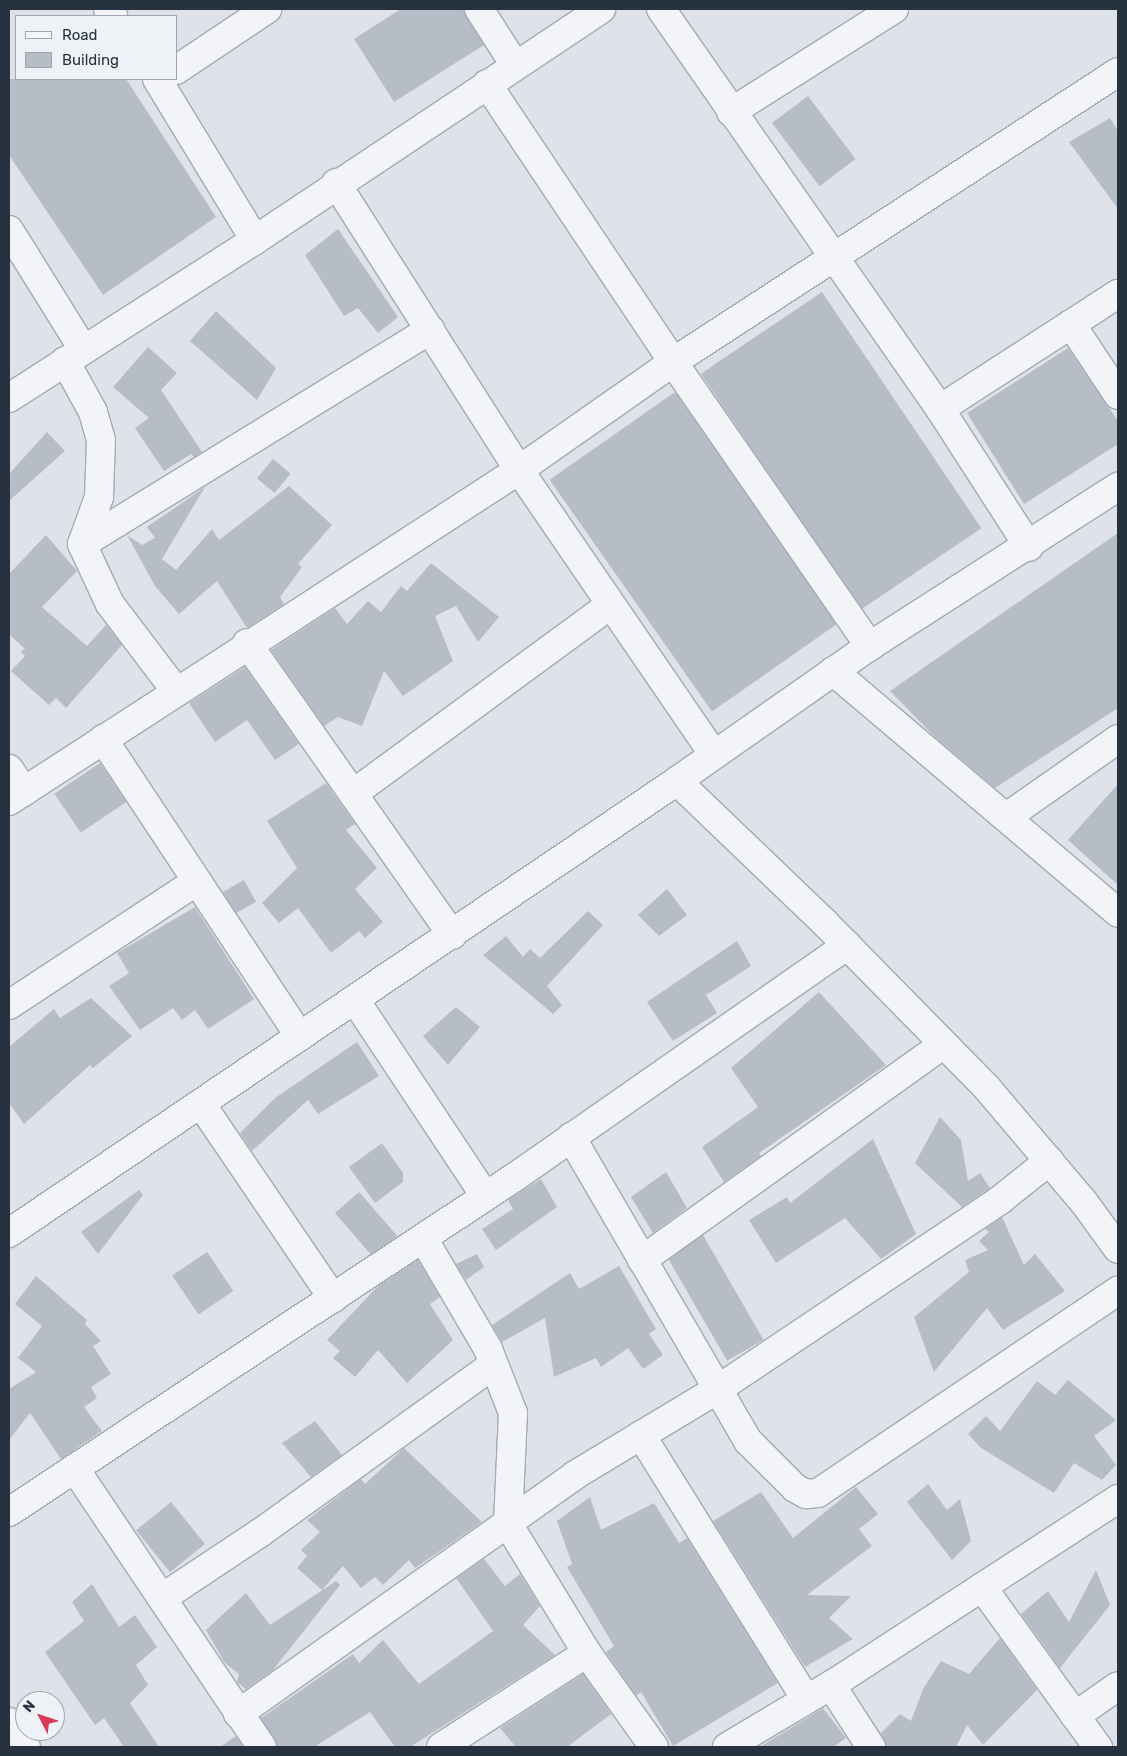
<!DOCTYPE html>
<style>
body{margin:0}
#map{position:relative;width:1127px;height:1756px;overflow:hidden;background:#dfe3e9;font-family:Rubik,sans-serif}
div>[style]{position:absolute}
.building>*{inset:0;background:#b6bdc6;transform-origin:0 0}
.roads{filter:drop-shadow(1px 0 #a4aab3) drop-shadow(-1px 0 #a4aab3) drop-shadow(0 1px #a4aab3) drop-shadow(0 -1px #a4aab3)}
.minor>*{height:28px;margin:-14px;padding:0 14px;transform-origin:14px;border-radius:14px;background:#f2f4f7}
span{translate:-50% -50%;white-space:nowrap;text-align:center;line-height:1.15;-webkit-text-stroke:4px #eef2f7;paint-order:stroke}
.frame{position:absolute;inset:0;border:10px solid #273241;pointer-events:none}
.legend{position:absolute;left:15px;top:15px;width:162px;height:65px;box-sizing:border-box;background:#eef2f7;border:1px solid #9ea5ae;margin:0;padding:6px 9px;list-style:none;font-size:15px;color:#273241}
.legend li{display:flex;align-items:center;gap:10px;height:25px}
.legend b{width:25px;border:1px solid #9ea5ae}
.north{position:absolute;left:15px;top:1691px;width:50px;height:50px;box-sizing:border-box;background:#eef2f7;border:1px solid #9ea5ae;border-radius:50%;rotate:311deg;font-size:14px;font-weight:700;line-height:20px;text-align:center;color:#273241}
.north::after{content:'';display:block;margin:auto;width:18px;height:22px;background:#d73b59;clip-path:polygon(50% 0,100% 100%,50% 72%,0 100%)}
</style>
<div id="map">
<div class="building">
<i style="clip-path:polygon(401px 9px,464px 9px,484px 45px,394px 102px,354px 39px)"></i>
<i style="clip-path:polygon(9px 79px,126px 79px,216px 217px,103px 295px,9px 155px)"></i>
<i style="left:808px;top:96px;width:79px;height:45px;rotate:53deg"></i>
<i style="clip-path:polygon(1110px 118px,1118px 131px,1118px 209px,1069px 142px)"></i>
<i style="clip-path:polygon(338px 229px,398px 317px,378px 333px,358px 308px,344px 316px,305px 255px)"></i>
<i style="left:822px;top:292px;width:285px;height:146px;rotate:56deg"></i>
<i style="clip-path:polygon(216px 311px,276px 368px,257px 400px,190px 341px)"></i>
<i style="clip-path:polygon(148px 347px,177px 373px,161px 390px,202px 452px,194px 457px,191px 454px,164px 471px,135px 428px,149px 418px,113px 387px)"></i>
<i style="clip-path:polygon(1068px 348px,1118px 421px,1118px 444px,1024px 504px,967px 413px)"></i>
<i style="left:675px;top:392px;width:283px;height:153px;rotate:55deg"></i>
<i style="clip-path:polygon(47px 432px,65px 451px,9px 501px,9px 474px)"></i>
<i style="left:273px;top:459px;width:23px;height:25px;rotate:40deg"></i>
<i style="clip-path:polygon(289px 486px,332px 525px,298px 564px,302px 567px,280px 597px,284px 604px,247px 628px,217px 581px,179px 614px,155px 586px,127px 535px,142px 545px,155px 538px,147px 527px,205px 487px,162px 559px,176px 570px,212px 529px,219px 540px)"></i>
<i style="clip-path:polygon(1118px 533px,1118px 708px,995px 788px,935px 737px,890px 691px)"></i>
<i style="clip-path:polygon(46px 535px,77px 571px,42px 607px,87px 646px,106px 625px,122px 645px,66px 708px,56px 698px,49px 705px,11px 671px,25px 656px,21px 652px,25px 649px,9px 634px,9px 574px)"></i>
<i style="clip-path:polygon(431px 563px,499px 617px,478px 642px,456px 606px,435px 616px,453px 661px,403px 696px,384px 671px,362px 726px,338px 717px,324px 726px,271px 650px,335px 608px,347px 624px,368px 601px,381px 612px,401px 586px,407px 591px)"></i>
<i style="clip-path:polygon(245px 667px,299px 744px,275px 760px,247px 720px,215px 742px,189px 703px)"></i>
<i style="left:100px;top:763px;width:47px;height:55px;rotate:56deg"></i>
<i style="clip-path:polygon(326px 783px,355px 824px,346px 830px,377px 868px,355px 889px,383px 922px,365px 938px,359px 931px,331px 953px,298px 908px,279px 923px,262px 903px,297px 868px,267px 821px)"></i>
<i style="clip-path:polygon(1118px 784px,1118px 885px,1068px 840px)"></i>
<i style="left:244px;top:880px;width:25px;height:24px;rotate:61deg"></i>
<i style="clip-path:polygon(667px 889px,687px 915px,659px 936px,638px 915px)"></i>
<i style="clip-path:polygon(195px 907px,254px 999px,208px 1029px,195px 1010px,182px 1020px,173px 1008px,140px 1030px,109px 986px,129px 973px,117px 953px)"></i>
<i style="clip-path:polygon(588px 911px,603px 925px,547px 986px,562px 1005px,553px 1014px,483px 955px,506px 936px,523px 957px,530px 949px,540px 958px)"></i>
<i style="clip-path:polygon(737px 941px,751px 966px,706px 995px,717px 1013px,673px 1041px,647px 1002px)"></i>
<i style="clip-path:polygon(819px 992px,886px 1065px,759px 1153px,761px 1156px,724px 1182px,702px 1147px,758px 1107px,731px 1068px)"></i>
<i style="clip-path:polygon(91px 998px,132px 1036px,93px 1068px,90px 1065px,24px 1124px,9px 1103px,9px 1047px,54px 1009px,60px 1018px)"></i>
<i style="clip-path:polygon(456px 1007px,480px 1027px,448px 1065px,423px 1036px)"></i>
<i style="clip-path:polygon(357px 1042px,379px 1076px,318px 1114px,308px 1100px,252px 1151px,240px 1133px,275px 1098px)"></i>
<i style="clip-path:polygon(940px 1117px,961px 1140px,968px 1181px,980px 1173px,990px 1188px,962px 1207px,915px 1163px)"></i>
<i style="clip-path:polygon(873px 1139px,916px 1234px,881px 1259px,845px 1218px,776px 1263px,749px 1220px,787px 1197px,790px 1203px)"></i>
<i style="clip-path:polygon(382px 1143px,403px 1173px,403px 1182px,375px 1203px,349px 1167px)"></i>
<i style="clip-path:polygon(666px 1172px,687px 1208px,653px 1233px,631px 1197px)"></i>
<i style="clip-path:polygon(541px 1179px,557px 1207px,496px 1250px,482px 1229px,513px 1209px,508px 1200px)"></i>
<i style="clip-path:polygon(139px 1190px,143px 1195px,98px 1254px,81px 1232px)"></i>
<i style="left:359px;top:1192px;width:58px;height:32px;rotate:49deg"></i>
<i style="clip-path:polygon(1002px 1217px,1024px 1265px,1035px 1254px,1065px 1291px,1003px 1330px,987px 1308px,934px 1372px,914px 1317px,969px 1272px,965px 1260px,988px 1250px,979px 1241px,989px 1232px,985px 1229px)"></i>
<i style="left:703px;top:1235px;width:121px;height:42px;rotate:60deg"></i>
<i style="left:207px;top:1252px;width:47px;height:42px;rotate:56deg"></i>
<i style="clip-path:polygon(477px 1254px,484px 1267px,466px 1280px,456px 1264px)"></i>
<i style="clip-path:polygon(418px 1260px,440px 1297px,430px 1304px,453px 1340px,407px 1383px,378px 1350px,355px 1377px,333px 1358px,340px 1351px,327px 1340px,378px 1286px)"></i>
<i style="clip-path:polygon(619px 1266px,656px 1329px,649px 1334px,663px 1355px,643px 1369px,628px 1348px,601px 1367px,596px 1358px,554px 1377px,545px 1318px,502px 1342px,492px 1325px,570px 1273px,579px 1289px)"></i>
<i style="clip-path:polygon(36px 1276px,87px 1320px,85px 1324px,101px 1341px,93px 1346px,111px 1374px,91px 1387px,97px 1398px,84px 1407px,102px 1431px,61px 1459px,30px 1413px,9px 1440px,9px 1389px,36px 1372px,18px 1358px,42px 1326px,15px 1304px)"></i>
<i style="clip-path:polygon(1068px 1380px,1116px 1420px,1094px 1436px,1116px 1465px,1102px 1480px,1074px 1463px,1054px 1493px,981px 1448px,968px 1434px,986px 1416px,1000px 1431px,1037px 1381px,1055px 1395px)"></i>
<i style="clip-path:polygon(315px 1421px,342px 1455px,311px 1477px,282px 1443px)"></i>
<i style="clip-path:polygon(404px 1448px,482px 1522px,415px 1568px,409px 1560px,383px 1585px,375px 1577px,361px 1588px,343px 1566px,322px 1590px,297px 1568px,307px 1556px,301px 1550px,320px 1532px,307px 1520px,361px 1479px,365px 1484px)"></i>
<i style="clip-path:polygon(928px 1484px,947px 1510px,960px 1499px,971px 1541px,952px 1560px,907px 1502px)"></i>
<i style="clip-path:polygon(856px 1487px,878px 1514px,859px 1529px,872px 1546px,807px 1595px,851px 1596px,829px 1618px,853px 1639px,805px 1667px,713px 1521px,761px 1492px,793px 1538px)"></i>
<i style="clip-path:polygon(590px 1497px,601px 1530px,654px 1503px,679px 1543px,687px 1538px,778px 1683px,673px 1746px,641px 1692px,636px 1696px,606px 1652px,614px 1646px,567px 1567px,572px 1564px,557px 1521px)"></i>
<i style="left:171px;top:1502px;width:54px;height:45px;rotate:51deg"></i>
<i style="clip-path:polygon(484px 1559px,505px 1586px,520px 1574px,540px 1606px,523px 1625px,555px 1655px,410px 1747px,395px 1747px,370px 1712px,314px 1747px,277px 1747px,261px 1718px,353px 1654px,359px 1663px,383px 1640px,419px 1684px,493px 1631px,456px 1578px)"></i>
<i style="clip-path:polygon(1096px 1570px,1110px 1605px,1060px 1668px,1021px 1614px,1048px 1591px,1069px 1622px)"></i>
<i style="clip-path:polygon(336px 1581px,340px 1585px,273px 1670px,246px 1689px,237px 1682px,239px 1674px,225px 1663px,206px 1630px,246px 1593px,270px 1625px)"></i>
<i style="clip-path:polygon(92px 1584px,119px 1627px,135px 1615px,157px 1647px,136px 1665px,148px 1685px,130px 1703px,159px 1747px,124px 1747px,104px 1718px,95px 1725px,45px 1652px,84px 1621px,72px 1602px)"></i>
<i style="clip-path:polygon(1000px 1638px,1037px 1690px,983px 1745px,967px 1725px,956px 1747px,886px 1747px,881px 1733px,900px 1714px,911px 1721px,923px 1689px,941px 1661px,969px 1674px)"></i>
<i style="clip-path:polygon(583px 1674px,611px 1714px,567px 1747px,516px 1747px,500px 1728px)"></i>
<i style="clip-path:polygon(823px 1708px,846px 1738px,833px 1747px,760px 1747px)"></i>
<i style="clip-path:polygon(236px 1736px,243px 1747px,220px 1747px)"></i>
</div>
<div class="roads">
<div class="minor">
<i style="left:108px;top:9px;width:9px;rotate:54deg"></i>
<i style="left:479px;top:9px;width:67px;rotate:57.3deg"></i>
<i style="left:661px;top:9px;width:488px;rotate:55.1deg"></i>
<i style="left:940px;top:409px;width:164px;rotate:57.2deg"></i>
<i style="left:176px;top:70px;width:110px;rotate:-33.8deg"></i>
<i style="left:157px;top:79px;width:188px;rotate:58.7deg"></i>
<i style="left:487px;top:84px;width:334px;rotate:56.2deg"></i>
<i style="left:673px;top:362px;width:346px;rotate:55.3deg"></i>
<i style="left:731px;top:112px;width:193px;rotate:-32.3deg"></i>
<i style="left:336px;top:183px;width:340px;rotate:57.5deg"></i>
<i style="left:519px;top:470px;width:345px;rotate:55.6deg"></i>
<i style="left:9px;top:230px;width:140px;rotate:58.1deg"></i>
<i style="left:1071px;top:324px;width:85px;rotate:56.5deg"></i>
<i style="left:65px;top:361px;width:58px;rotate:61.2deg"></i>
<i style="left:93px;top:412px;width:29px;rotate:74deg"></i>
<i style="left:101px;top:440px;width:57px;rotate:92deg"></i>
<i style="left:99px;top:497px;width:50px;rotate:109.9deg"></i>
<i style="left:82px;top:544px;width:66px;rotate:65deg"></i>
<i style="left:110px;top:604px;width:109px;rotate:52.8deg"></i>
<i style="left:9px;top:398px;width:292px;rotate:-32.7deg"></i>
<i style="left:255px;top:240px;width:416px;rotate:-33.7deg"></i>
<i style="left:940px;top:409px;width:212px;rotate:-32.9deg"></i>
<i style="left:82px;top:544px;width:409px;rotate:-31.6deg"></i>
<i style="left:247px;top:643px;width:357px;rotate:54.9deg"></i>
<i style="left:833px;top:671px;width:374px;rotate:40.3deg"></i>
<i style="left:103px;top:739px;width:357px;rotate:56.5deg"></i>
<i style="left:9px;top:769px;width:27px;rotate:56deg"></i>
<i style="left:677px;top:781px;width:205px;rotate:43.8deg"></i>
<i style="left:825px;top:923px;width:231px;rotate:45.5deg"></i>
<i style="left:987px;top:1088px;width:148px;rotate:49.7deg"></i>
<i style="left:1083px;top:1201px;width:59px;rotate:53.9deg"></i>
<i style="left:354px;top:793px;width:316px;rotate:-36.3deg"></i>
<i style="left:9px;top:801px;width:608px;rotate:-32.98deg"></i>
<i style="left:519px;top:470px;width:188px;rotate:-35deg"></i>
<i style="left:673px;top:362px;width:531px;rotate:-33.09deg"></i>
<i style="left:1008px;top:816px;width:134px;rotate:-35deg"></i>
<i style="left:355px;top:1000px;width:235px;rotate:56.4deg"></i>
<i style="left:9px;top:1005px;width:225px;rotate:-33.4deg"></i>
<i style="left:201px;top:1104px;width:235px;rotate:55.8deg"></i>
<i style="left:571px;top:1137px;width:352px;rotate:59.8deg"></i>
<i style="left:748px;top:1441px;width:66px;rotate:45deg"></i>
<i style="left:795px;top:1488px;width:13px;rotate:29deg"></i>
<i style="left:806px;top:1494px;width:12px;rotate:-5deg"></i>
<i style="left:818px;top:1493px;width:362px;rotate:-34deg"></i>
<i style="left:9px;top:1233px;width:807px;rotate:-34.08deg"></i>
<i style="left:677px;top:781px;width:236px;rotate:-35deg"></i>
<i style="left:870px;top:646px;width:295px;rotate:-32.7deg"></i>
<i style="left:423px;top:1238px;width:129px;rotate:59.6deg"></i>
<i style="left:488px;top:1349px;width:69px;rotate:68.7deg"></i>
<i style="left:513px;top:1413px;width:111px;rotate:92.6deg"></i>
<i style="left:508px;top:1524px;width:151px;rotate:58.5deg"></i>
<i style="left:587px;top:1653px;width:115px;rotate:54.5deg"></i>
<i style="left:642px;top:1260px;width:369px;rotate:-35.6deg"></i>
<i style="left:641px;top:1435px;width:311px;rotate:58deg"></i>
<i style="left:75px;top:1469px;width:335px;rotate:56.1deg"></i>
<i style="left:9px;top:1512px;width:607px;rotate:-33.51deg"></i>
<i style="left:515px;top:1177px;width:405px;rotate:-34.9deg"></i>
<i style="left:982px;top:1587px;width:198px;rotate:54.1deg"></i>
<i style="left:162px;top:1598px;width:118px;rotate:-33.6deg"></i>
<i style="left:260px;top:1533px;width:287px;rotate:-35.8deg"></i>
<i style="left:831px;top:1685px;width:74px;rotate:57.2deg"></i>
<i style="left:238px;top:1714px;width:413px;rotate:-35.3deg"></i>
<i style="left:575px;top:1475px;width:167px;rotate:-31deg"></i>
<i style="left:718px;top:1389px;width:339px;rotate:-33.8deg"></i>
<i style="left:1000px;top:1200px;width:63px;rotate:-38.5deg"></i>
<i style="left:1075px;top:1716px;width:52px;rotate:-34.9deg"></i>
<i style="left:9px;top:1722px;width:30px;rotate:56deg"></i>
<i style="left:441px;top:1747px;width:174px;rotate:-32.8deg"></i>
<i style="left:727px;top:1747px;width:127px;rotate:-30.8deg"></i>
<i style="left:836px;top:1682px;width:336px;rotate:-33deg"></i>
</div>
</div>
<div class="frame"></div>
<ul class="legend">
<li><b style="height:6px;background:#f2f4f7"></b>Road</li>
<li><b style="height:14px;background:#b6bdc6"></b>Building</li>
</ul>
<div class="north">N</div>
</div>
